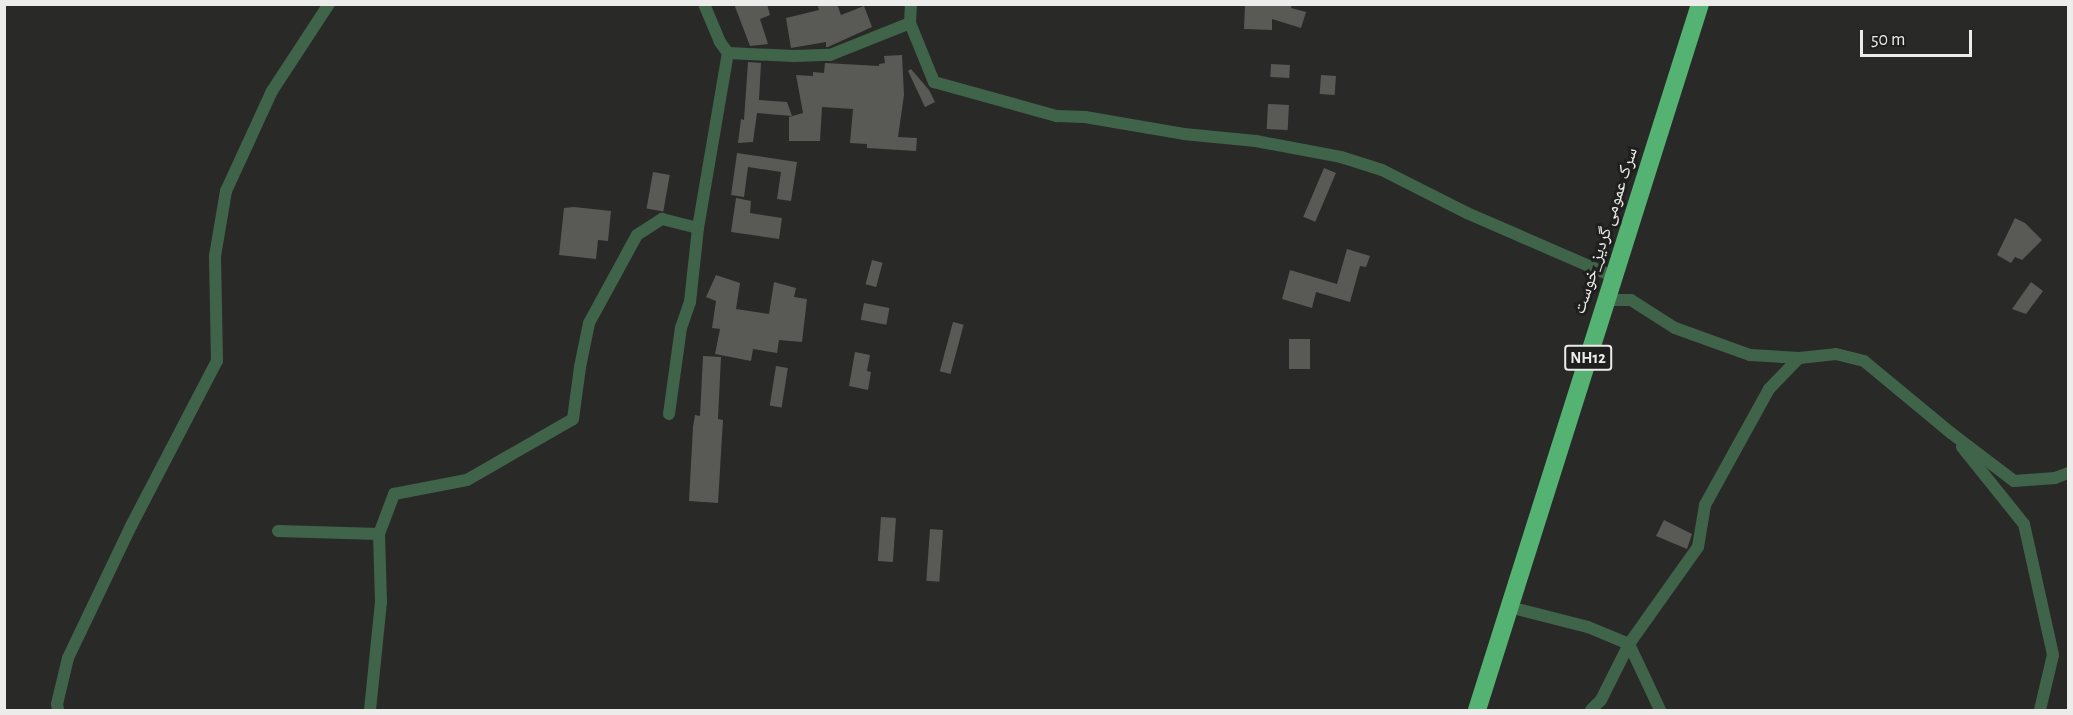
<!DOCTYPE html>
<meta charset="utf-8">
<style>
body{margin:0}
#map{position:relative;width:2073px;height:715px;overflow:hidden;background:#292a28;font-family:"Alegreya Sans","Noto Naskh Arabic",sans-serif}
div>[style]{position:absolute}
.building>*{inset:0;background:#595956;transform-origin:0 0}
.street>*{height:12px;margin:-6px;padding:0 6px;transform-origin:6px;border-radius:6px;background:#40644a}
.highway>*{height:18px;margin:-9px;padding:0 9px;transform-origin:9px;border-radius:9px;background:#54b373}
span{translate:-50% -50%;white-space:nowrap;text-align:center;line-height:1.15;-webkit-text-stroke:6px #1f201e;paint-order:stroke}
.shield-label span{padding:2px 4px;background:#1f201e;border:2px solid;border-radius:4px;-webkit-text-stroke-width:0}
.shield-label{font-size:16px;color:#ecedeb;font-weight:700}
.street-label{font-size:18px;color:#ecedeb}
.frame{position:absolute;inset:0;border:6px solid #ecedeb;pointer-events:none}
.scale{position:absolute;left:1860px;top:30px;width:112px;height:27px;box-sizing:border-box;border:3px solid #ecedeb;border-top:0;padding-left:8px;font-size:18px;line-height:21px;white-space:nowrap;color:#ecedeb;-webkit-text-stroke:4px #1f201e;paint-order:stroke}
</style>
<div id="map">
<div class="building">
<i style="clip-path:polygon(734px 4px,767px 4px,770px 15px,760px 19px,768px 44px,750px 46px)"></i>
<i style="clip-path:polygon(817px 4px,837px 4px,841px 15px,864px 6px,872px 27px,828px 47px,826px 47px,826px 42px,791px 48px,786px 18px,819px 10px)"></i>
<i style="clip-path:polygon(1245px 4px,1292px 4px,1291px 8px,1306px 12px,1301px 28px,1272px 19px,1272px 30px,1244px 29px)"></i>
<i style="clip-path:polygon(902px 55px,904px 95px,898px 137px,917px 138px,916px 151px,867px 148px,867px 144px,850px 143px,853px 109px,822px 107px,820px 141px,789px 141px,789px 117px,803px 113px,796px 75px,813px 76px,813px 72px,824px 73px,825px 63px,879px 66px,879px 64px,885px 63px,884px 56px)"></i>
<i style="clip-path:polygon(748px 62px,761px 63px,759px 100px,787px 102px,792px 116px,757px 113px,753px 142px,738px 143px,741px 119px,744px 120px)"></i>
<i style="left:1271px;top:64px;width:19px;height:13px;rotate:3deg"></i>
<i style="clip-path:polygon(911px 69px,929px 90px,935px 102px,925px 107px,908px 71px)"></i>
<i style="left:1321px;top:75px;width:15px;height:19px;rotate:4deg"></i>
<i style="left:1268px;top:104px;width:21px;height:25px;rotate:3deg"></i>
<i style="clip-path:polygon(737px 153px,797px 162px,791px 201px,777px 199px,781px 172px,748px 167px,744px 197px,731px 195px)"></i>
<i style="left:1324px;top:168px;width:13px;height:53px;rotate:23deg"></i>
<i style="left:653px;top:172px;width:17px;height:37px;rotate:10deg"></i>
<i style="clip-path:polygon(736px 198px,751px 201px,750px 213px,782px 218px,779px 239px,731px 232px)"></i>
<i style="clip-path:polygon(574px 207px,611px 211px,608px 241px,598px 240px,596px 259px,559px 255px,564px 208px)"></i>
<i style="clip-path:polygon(2015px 218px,2025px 223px,2042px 240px,2022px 260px,2015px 257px,2011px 263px,1997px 255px)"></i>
<i style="clip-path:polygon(1347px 249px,1370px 256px,1366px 267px,1360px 266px,1350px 302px,1316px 292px,1312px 308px,1282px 299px,1290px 270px,1337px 284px)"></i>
<i style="left:872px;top:260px;width:11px;height:25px;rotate:15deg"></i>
<i style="clip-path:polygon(716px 275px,740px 283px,736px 309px,769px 314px,774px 282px,796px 288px,794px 297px,807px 299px,802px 342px,779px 340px,777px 353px,753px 349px,751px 361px,715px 354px,720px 329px,712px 328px,716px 301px,706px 297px)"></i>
<i style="clip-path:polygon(2031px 282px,2043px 291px,2026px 314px,2012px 309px)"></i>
<i style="left:864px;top:303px;width:26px;height:17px;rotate:11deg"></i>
<i style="left:953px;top:322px;width:11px;height:51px;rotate:15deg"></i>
<i style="left:1289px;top:339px;width:21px;height:30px"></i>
<i style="clip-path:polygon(855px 352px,870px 355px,867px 371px,871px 372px,868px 390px,849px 386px)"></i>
<i style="clip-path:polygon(703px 356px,721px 357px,718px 419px,723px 420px,718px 503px,689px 501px,693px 427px,695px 415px,700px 416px)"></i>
<i style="left:776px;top:366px;width:12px;height:40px;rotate:9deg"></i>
<i style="left:881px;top:517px;width:15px;height:44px;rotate:4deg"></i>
<i style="clip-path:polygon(1664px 520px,1692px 534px,1687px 549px,1656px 536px)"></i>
<i style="left:930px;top:529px;width:13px;height:52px;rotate:4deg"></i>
</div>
<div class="street">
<i style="left:911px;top:4px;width:19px;rotate:93deg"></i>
<i style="left:910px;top:23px;width:64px;rotate:67.9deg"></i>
<i style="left:934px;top:82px;width:128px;rotate:15.5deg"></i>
<i style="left:1057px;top:116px;width:28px;rotate:2deg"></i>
<i style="left:1085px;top:117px;width:100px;rotate:9.7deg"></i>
<i style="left:1184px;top:134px;width:72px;rotate:5.6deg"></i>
<i style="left:1256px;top:141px;width:86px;rotate:10.7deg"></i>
<i style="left:1341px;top:157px;width:43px;rotate:17.6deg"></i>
<i style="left:1382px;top:170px;width:95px;rotate:26.8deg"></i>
<i style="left:1467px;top:213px;width:160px;rotate:23.5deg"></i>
<i style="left:728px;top:53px;width:66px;rotate:2.6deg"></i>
<i style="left:794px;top:56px;width:36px;rotate:-2deg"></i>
<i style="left:830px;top:55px;width:86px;rotate:-21.8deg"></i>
<i style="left:1607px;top:300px;width:24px"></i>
<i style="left:1631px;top:300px;width:52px;rotate:32.5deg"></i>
<i style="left:1675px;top:328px;width:80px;rotate:19.8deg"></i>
<i style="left:1750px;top:355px;width:49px;rotate:3.5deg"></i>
<i style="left:1799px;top:358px;width:37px;rotate:-6deg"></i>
<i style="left:1836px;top:354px;width:29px;rotate:14deg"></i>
<i style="left:1864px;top:361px;width:113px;rotate:39.6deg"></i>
<i style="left:1951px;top:433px;width:79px;rotate:37.3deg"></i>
<i style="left:2014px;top:481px;width:41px;rotate:-4.2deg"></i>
<i style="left:2055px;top:478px;width:14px;rotate:-21deg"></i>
<i style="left:669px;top:414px;width:87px;rotate:-82.1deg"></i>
<i style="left:681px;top:328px;width:28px;rotate:-71deg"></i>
<i style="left:690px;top:302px;width:74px;rotate:-83.8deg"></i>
<i style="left:698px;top:228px;width:178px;rotate:-80.3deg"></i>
<i style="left:728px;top:53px;width:14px;rotate:-126deg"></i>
<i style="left:720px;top:42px;width:41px;rotate:-112.8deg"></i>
<i style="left:1962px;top:447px;width:99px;rotate:51.2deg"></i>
<i style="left:2024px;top:524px;width:134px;rotate:77.5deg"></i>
<i style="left:2053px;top:655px;width:57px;rotate:103.3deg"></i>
<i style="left:278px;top:531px;width:101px;rotate:1.7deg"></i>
<i style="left:1509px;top:607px;width:81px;rotate:14.2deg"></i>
<i style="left:1588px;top:627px;width:44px;rotate:22.5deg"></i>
<i style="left:1629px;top:644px;width:73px;rotate:64.8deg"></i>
<i style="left:58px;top:710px;width:6px;rotate:-99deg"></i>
<i style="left:57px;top:704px;width:47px;rotate:-76.6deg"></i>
<i style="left:68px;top:658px;width:146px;rotate:-64.5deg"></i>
<i style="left:131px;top:526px;width:186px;rotate:-62.5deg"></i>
<i style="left:217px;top:361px;width:105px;rotate:-91.1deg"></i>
<i style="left:215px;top:256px;width:66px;rotate:-80.4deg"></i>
<i style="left:226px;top:191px;width:110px;rotate:-65.3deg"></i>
<i style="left:272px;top:91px;width:104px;rotate:-56.8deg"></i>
<i style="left:370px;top:710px;width:109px;rotate:-84.2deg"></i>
<i style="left:381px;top:602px;width:68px;rotate:-91.7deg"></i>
<i style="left:379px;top:534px;width:43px;rotate:-69.4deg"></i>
<i style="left:394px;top:494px;width:74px;rotate:-10.9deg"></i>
<i style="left:467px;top:480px;width:122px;rotate:-29.9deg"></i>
<i style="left:573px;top:419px;width:52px;rotate:-82.3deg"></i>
<i style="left:580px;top:367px;width:45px;rotate:-78.4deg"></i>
<i style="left:589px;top:323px;width:100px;rotate:-61.4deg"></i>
<i style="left:637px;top:235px;width:30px;rotate:-33deg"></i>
<i style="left:662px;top:219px;width:37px;rotate:14deg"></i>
<i style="left:1591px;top:710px;width:14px;rotate:-45deg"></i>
<i style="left:1601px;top:700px;width:63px;rotate:-63.4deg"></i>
<i style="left:1629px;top:644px;width:119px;rotate:-54.6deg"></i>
<i style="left:1698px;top:547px;width:43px;rotate:-80.5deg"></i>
<i style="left:1705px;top:505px;width:132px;rotate:-61.1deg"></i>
<i style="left:1769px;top:389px;width:43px;rotate:-45.9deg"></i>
</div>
<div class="highway">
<i style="left:1477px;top:710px;width:740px;rotate:-72.47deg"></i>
</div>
<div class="shield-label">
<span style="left:1588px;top:358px">NH12</span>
</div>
<div class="street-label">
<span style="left:1606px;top:231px;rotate:-72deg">سرک عمومی گردیز_خوست</span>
</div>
<div class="frame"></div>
<div class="scale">50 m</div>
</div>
